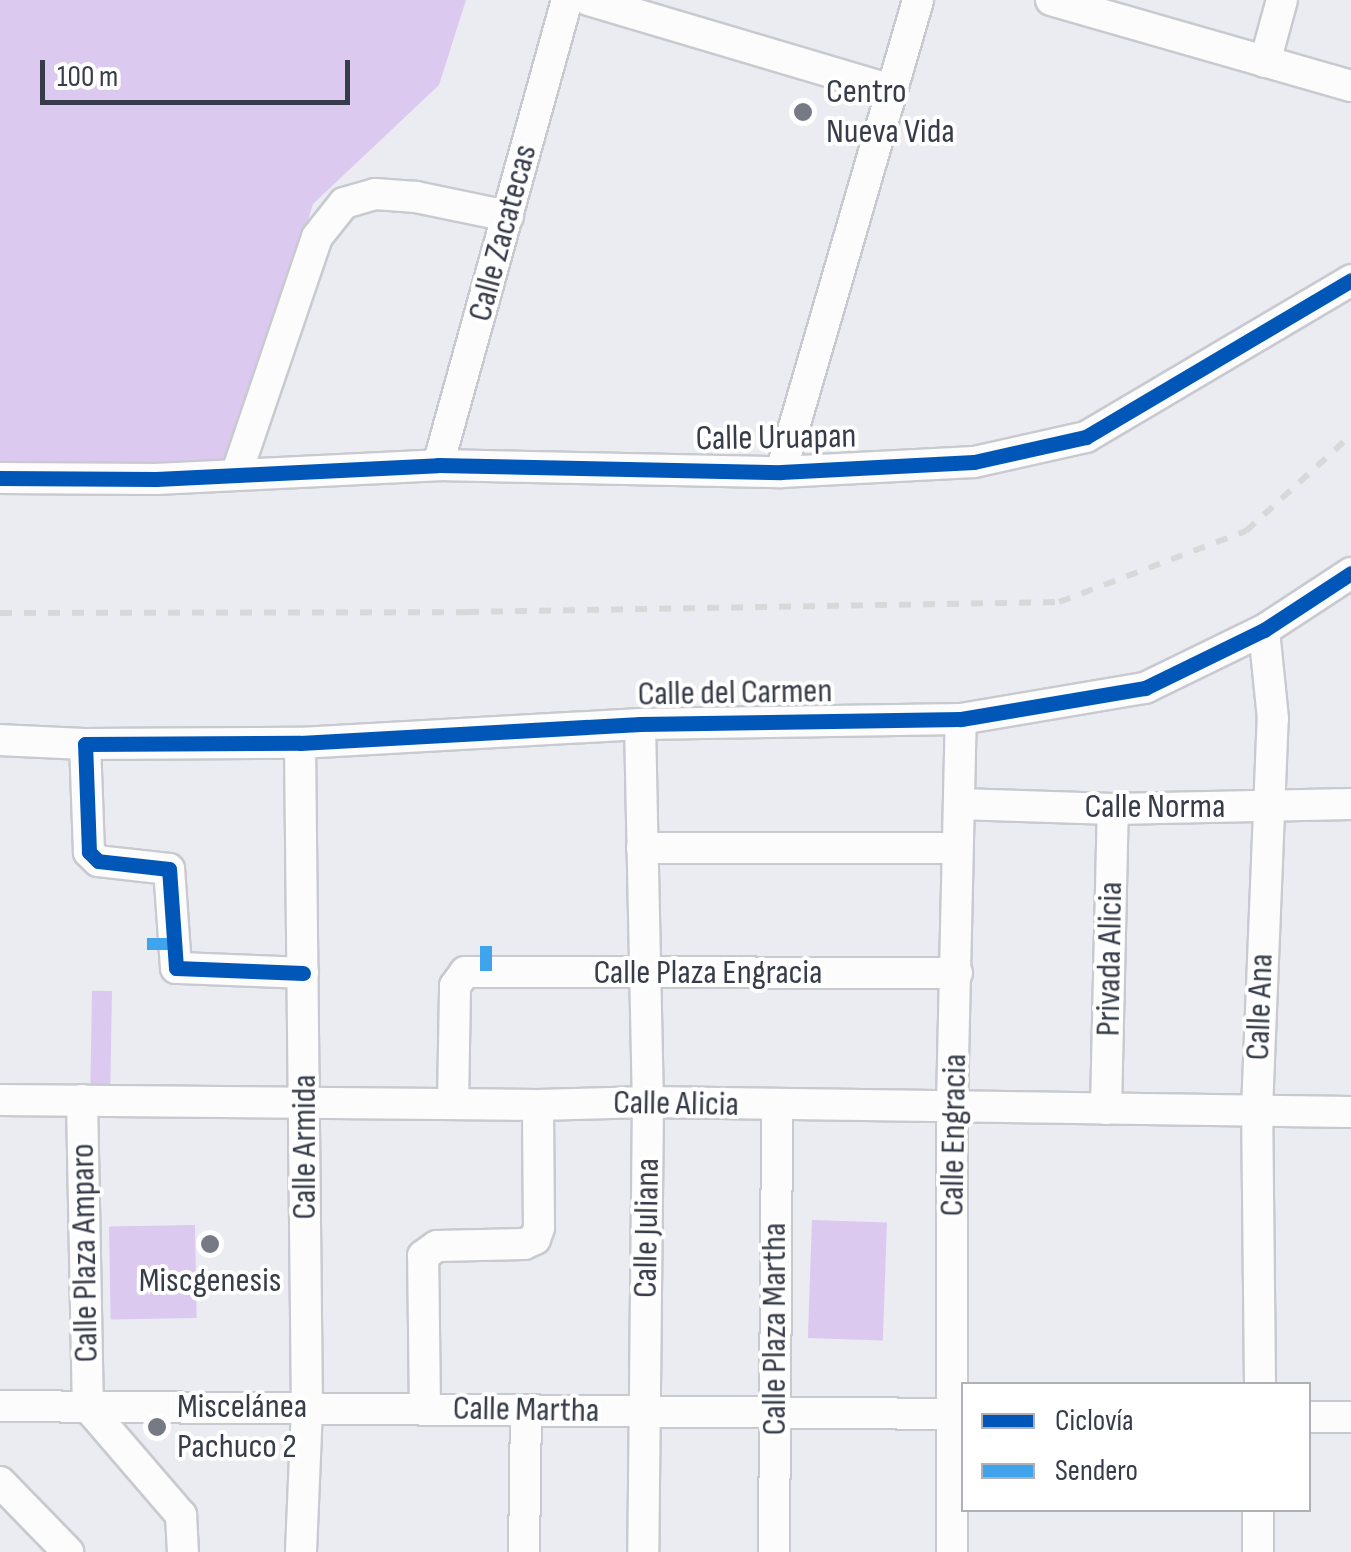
<!DOCTYPE html>
<meta charset="utf-8">
<style>
body{margin:0}
#map{position:relative;width:1351px;height:1552px;overflow:hidden;background:#ebecf2;font-family:"Sofia Sans Condensed",sans-serif}
div>[style]{position:absolute}
.green>*{inset:0;background:#dbc9ef;transform-origin:0 0}
.roads{filter:drop-shadow(2px 0 #c8cad0) drop-shadow(-2px 0 #c8cad0) drop-shadow(0 2px #c8cad0) drop-shadow(0 -2px #c8cad0)}
.minor>*{height:30px;margin:-15px;padding:0 15px;transform-origin:15px;border-radius:15px;background:#fcfcfd}
.rail>*{height:6px;margin-top:-3px;transform-origin:0;background:repeating-linear-gradient(90deg,#d8d8d9 0 12px,transparent 0 24px)}
.quiet>*{height:12px;margin-top:-6px;transform-origin:0;background:repeating-linear-gradient(90deg,#3fa4ec 0 25px,transparent 0 37px)}
.cycleway>*{height:15px;margin:-7.5px;padding:0 7.5px;transform-origin:7.5px;border-radius:7.5px;background:#0057b8}
.dots>*{width:28px;height:28px;translate:-50% -50%;box-sizing:border-box;border:5px solid #fff;border-radius:50%}
span{translate:-50% -50%;white-space:nowrap;text-align:center;line-height:1.15;-webkit-text-stroke:8px #fff;paint-order:stroke}
.poi-label{font-size:35px;color:#363c49}
.left{translate:0 -50%;text-align:left}
.street-label{font-size:35px;color:#363c49}
.legend{position:absolute;left:961px;top:1382px;width:350px;height:130px;box-sizing:border-box;background:#fff;border:2px solid #afb1b6;margin:0;padding:12px 18px;list-style:none;font-size:30px;color:#363c49}
.legend li{display:flex;align-items:center;gap:20px;height:50px}
.legend b{width:50px;border:2px solid #afb1b6}
.scale{position:absolute;left:40px;top:60px;width:310px;height:45px;box-sizing:border-box;border:5px solid #363c49;border-top:0;padding-left:12px;font-size:30px;line-height:35px;white-space:nowrap;color:#363c49;-webkit-text-stroke:8px #fff;paint-order:stroke}
</style>
<div id="map">
<div class="green">
<i style="clip-path:polygon(0 0,466px 0,439px 85px,313px 204px,243px 428px,217px 467px,0 468px)"></i>
<i style="left:112px;top:991px;width:96px;height:20px;rotate:91deg"></i>
<i style="left:812px;top:1220px;width:75px;height:118px;rotate:2deg"></i>
<i style="left:195px;top:1225px;width:93px;height:86px;rotate:89deg"></i>
</div>
<div class="roads">
<div class="minor">
<i style="left:588px;top:0;width:317px;rotate:16.5deg"></i>
<i style="left:1051px;top:0;width:312px;rotate:16deg"></i>
<i style="left:1265px;top:62px;width:64px;rotate:-74.7deg"></i>
<i style="left:438px;top:465px;width:483px;rotate:-74.5deg"></i>
<i style="left:781px;top:472px;width:491px;rotate:-73.8deg"></i>
<i style="left:236px;top:475px;width:251px;rotate:-71.2deg"></i>
<i style="left:317px;top:237px;width:43px;rotate:-51.5deg"></i>
<i style="left:344px;top:203px;width:32px;rotate:-16deg"></i>
<i style="left:375px;top:194px;width:41px;rotate:4.2deg"></i>
<i style="left:416px;top:197px;width:94px;rotate:11.7deg"></i>
<i style="left:0;top:478px;width:156px;rotate:0.4deg"></i>
<i style="left:156px;top:479px;width:282px;rotate:-2.8deg"></i>
<i style="left:438px;top:465px;width:343px;rotate:1.2deg"></i>
<i style="left:781px;top:472px;width:193px;rotate:-3deg"></i>
<i style="left:974px;top:462px;width:115px;rotate:-12.6deg"></i>
<i style="left:1086px;top:437px;width:308px;rotate:-30.6deg"></i>
<i style="left:640px;top:724px;width:378px;rotate:88.8deg"></i>
<i style="left:648px;top:1102px;width:450px;rotate:90.6deg"></i>
<i style="left:0;top:740px;width:85px;rotate:2.7deg"></i>
<i style="left:300px;top:743px;width:665px;rotate:89.4deg"></i>
<i style="left:307px;top:1408px;width:144px;rotate:92.4deg"></i>
<i style="left:959px;top:804px;width:154px;rotate:1.9deg"></i>
<i style="left:1113px;top:809px;width:238px;rotate:-1.2deg"></i>
<i style="left:642px;top:848px;width:315px"></i>
<i style="left:303px;top:973px;width:127px;rotate:-177.7deg"></i>
<i style="left:176px;top:968px;width:99px;rotate:-94deg"></i>
<i style="left:169px;top:869px;width:71px;rotate:-173.6deg"></i>
<i style="left:98px;top:861px;width:13px;rotate:-135deg"></i>
<i style="left:89px;top:852px;width:108px;rotate:-92.1deg"></i>
<i style="left:85px;top:744px;width:215px;rotate:-0.3deg"></i>
<i style="left:300px;top:743px;width:341px;rotate:-3.2deg"></i>
<i style="left:640px;top:724px;width:321px;rotate:-0.9deg"></i>
<i style="left:961px;top:719px;width:187px;rotate:-9.6deg"></i>
<i style="left:1145px;top:688px;width:132px;rotate:-26deg"></i>
<i style="left:1264px;top:630px;width:104px;rotate:-33.2deg"></i>
<i style="left:0;top:1100px;width:538px;rotate:0.53deg"></i>
<i style="left:538px;top:1105px;width:110px;rotate:-1.6deg"></i>
<i style="left:648px;top:1102px;width:703px;rotate:0.81deg"></i>
<i style="left:82px;top:1100px;width:307px;rotate:88.9deg"></i>
<i style="left:88px;top:1407px;width:143px;rotate:49.3deg"></i>
<i style="left:181px;top:1515px;width:37px;rotate:87deg"></i>
<i style="left:453px;top:1104px;width:118px;rotate:-89deg"></i>
<i style="left:455px;top:986px;width:17px;rotate:-54deg"></i>
<i style="left:465px;top:972px;width:492px;rotate:0.1deg"></i>
<i style="left:1106px;top:1109px;width:300px;rotate:-88.7deg"></i>
<i style="left:1260px;top:1384px;width:274px;rotate:-90.6deg"></i>
<i style="left:1257px;top:1110px;width:391px;rotate:-87.7deg"></i>
<i style="left:1273px;top:719px;width:89px;rotate:-95.8deg"></i>
<i style="left:0;top:1406px;width:964px;rotate:0.48deg"></i>
<i style="left:425px;top:1410px;width:154px;rotate:-90.7deg"></i>
<i style="left:423px;top:1256px;width:17px;rotate:-36deg"></i>
<i style="left:437px;top:1246px;width:87px;rotate:-1.3deg"></i>
<i style="left:524px;top:1244px;width:12px;rotate:-24deg"></i>
<i style="left:535px;top:1239px;width:12px;rotate:-70deg"></i>
<i style="left:539px;top:1228px;width:123px;rotate:-90.5deg"></i>
<i style="left:1308px;top:1417px;width:43px"></i>
<i style="left:0;top:1482px;width:98px;rotate:45.8deg"></i>
<i style="left:524px;top:1552px;width:142px;rotate:-89.2deg"></i>
<i style="left:774px;top:1552px;width:446px;rotate:-89.6deg"></i>
<i style="left:952px;top:1552px;width:447px;rotate:-90deg"></i>
<i style="left:952px;top:1105px;width:386px;rotate:-88.7deg"></i>
<i style="left:1258px;top:1552px;width:42px;rotate:-90deg"></i>
</div>
</div>
<div class="rail">
<i style="left:0;top:613px;width:467px;rotate:-0.1deg"></i>
<i style="left:467px;top:612px;width:592px;rotate:-0.97deg"></i>
<i style="left:1059px;top:602px;width:200px;rotate:-20.8deg"></i>
<i style="left:1246px;top:531px;width:142px;rotate:-42.4deg"></i>
</div>
<div class="quiet">
<i style="left:147px;top:944px;width:27px"></i>
<i style="left:486px;top:971px;width:26px;rotate:-90deg"></i>
</div>
<div class="cycleway">
<i style="left:0;top:478px;width:156px;rotate:0.4deg"></i>
<i style="left:156px;top:479px;width:282px;rotate:-2.8deg"></i>
<i style="left:438px;top:465px;width:343px;rotate:1.2deg"></i>
<i style="left:781px;top:472px;width:193px;rotate:-3deg"></i>
<i style="left:974px;top:462px;width:115px;rotate:-12.6deg"></i>
<i style="left:1086px;top:437px;width:308px;rotate:-30.6deg"></i>
<i style="left:303px;top:973px;width:127px;rotate:-177.7deg"></i>
<i style="left:176px;top:968px;width:99px;rotate:-94deg"></i>
<i style="left:169px;top:869px;width:71px;rotate:-173.6deg"></i>
<i style="left:98px;top:861px;width:13px;rotate:-135deg"></i>
<i style="left:89px;top:852px;width:108px;rotate:-92.1deg"></i>
<i style="left:85px;top:744px;width:215px;rotate:-0.3deg"></i>
<i style="left:300px;top:743px;width:341px;rotate:-3.2deg"></i>
<i style="left:640px;top:724px;width:321px;rotate:-0.9deg"></i>
<i style="left:961px;top:719px;width:187px;rotate:-9.6deg"></i>
<i style="left:1145px;top:688px;width:132px;rotate:-26deg"></i>
<i style="left:1264px;top:630px;width:104px;rotate:-33.2deg"></i>
</div>
<div class="dots">
<i style="left:803px;top:112px;background:#757a84"></i>
<i style="left:210px;top:1244px;background:#757a84"></i>
<i style="left:157px;top:1427px;background:#757a84"></i>
</div>
<div class="poi-label">
<span class="left" style="left:826px;top:112px">Centro<br>Nueva Vida</span>
<span style="left:210px;top:1281px">Miscgenesis</span>
<span class="left" style="left:177px;top:1427px">Miscelánea<br>Pachuco 2</span>
</div>
<div class="street-label">
<span style="left:503px;top:233px;rotate:-75deg">Calle Zacatecas</span>
<span style="left:776px;top:438px;rotate:-1deg">Calle Uruapan</span>
<span style="left:735px;top:693px;rotate:-1deg">Calle del Carmen</span>
<span style="left:1155px;top:807px">Calle Norma</span>
<span style="left:1110px;top:959px;rotate:-89deg">Privada Alicia</span>
<span style="left:708px;top:973px">Calle Plaza Engracia</span>
<span style="left:1260px;top:1007px;rotate:-88deg">Calle Ana</span>
<span style="left:676px;top:1104px;rotate:1deg">Calle Alicia</span>
<span style="left:954px;top:1135px;rotate:-89deg">Calle Engracia</span>
<span style="left:305px;top:1147px;rotate:-90deg">Calle Armida</span>
<span style="left:647px;top:1228px;rotate:-89deg">Calle Juliana</span>
<span style="left:85px;top:1253px;rotate:-91deg">Calle Plaza Amparo</span>
<span style="left:775px;top:1329px;rotate:-90deg">Calle Plaza Martha</span>
<span style="left:526px;top:1410px;rotate:1deg">Calle Martha</span>
</div>
<ul class="legend">
<li><b style="height:12px;background:#0057b8"></b>Ciclovía</li>
<li><b style="height:12px;background:#3fa4ec"></b>Sendero</li>
</ul>
<div class="scale">100 m</div>
</div>
